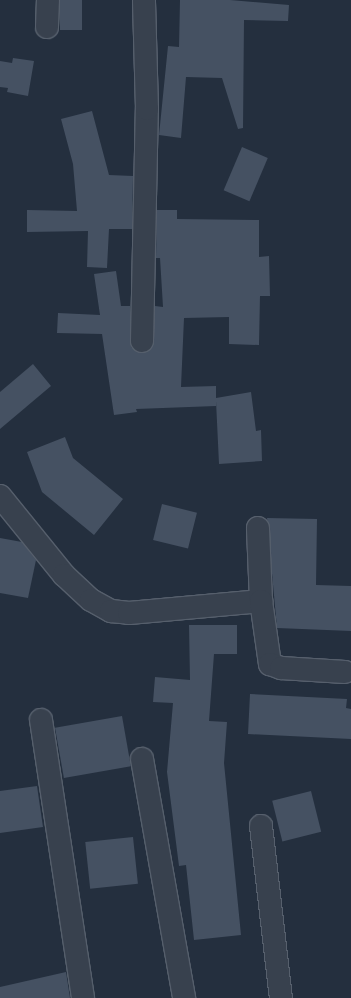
<!DOCTYPE html>
<style>
body{margin:0}
#map{position:relative;width:351px;height:998px;overflow:hidden;background:#242f3e;font-family:Figtree,sans-serif}
div>[style]{position:absolute}
.building>*{inset:0;background:#455162;transform-origin:0 0}
.roads{filter:drop-shadow(1px 0 #565f6c) drop-shadow(-1px 0 #565f6c) drop-shadow(0 1px #565f6c) drop-shadow(0 -1px #565f6c)}
.minor>*{height:22px;margin:-11px;padding:0 11px;transform-origin:11px;border-radius:11px;background:#38414e}
span{translate:-50% -50%;white-space:nowrap;text-align:center;line-height:1.15;-webkit-text-stroke:3px #1d2633;paint-order:stroke}
</style>
<div id="map">
<div class="building">
<i style="left:60px;top:0;width:22px;height:30px"></i>
<i style="clip-path:polygon(180px 0,230px 0,289px 5px,288px 21px,244px 20px,243px 128px,238px 129px,222px 78px,186px 77px,181px 138px,159px 135px,168px 46px,179px 47px)"></i>
<i style="clip-path:polygon(13px 58px,34px 61px,28px 96px,7px 92px,8px 88px,0 87px,0 61px,12px 63px)"></i>
<i style="clip-path:polygon(92px 111px,109px 175px,133px 176px,132px 229px,109px 229px,107px 268px,87px 267px,88px 231px,27px 232px,27px 210px,77px 211px,73px 164px,61px 119px)"></i>
<i style="left:242px;top:147px;width:28px;height:47px;rotate:23deg"></i>
<i style="clip-path:polygon(157px 210px,177px 210px,177px 219px,259px 220px,259px 257px,269px 256px,270px 296px,260px 296px,259px 345px,229px 344px,229px 317px,184px 318px,181px 387px,216px 386px,216px 398px,251px 392px,256px 431px,261px 430px,262px 461px,219px 464px,216px 401px,216px 406px,136px 409px,137px 412px,114px 415px,102px 334px,57px 333px,58px 313px,100px 315px,94px 274px,116px 271px,121px 306px,130px 306px,131px 347px,141px 353px,152px 348px,155px 306px,163px 307px,160px 258px,156px 258px)"></i>
<i style="clip-path:polygon(33px 364px,51px 386px,0 429px,0 392px)"></i>
<i style="clip-path:polygon(65px 437px,73px 458px,123px 499px,94px 535px,42px 492px,27px 452px)"></i>
<i style="left:162px;top:504px;width:36px;height:37px;rotate:14deg"></i>
<i style="clip-path:polygon(267px 518px,317px 519px,316px 585px,351px 586px,351px 631px,277px 628px)"></i>
<i style="clip-path:polygon(0 538px,22px 542px,36px 560px,28px 598px,0 593px)"></i>
<i style="clip-path:polygon(189px 625px,237px 625px,237px 654px,214px 654px,209px 721px,227px 722px,224px 763px,241px 935px,194px 940px,186px 865px,179px 866px,167px 772px,173px 703px,153px 702px,155px 677px,190px 680px)"></i>
<i style="clip-path:polygon(250px 694px,347px 699px,346px 708px,351px 709px,351px 739px,248px 734px)"></i>
<i style="left:122px;top:716px;width:51px;height:68px;rotate:80deg"></i>
<i style="clip-path:polygon(37px 786px,43px 827px,0 833px,0 791px)"></i>
<i style="left:311px;top:791px;width:42px;height:40px;rotate:76deg"></i>
<i style="left:133px;top:837px;width:47px;height:48px;rotate:84deg"></i>
<i style="clip-path:polygon(66px 972px,70px 998px,0 998px,0 987px)"></i>
</div>
<div class="roads">
<div class="minor">
<i style="left:47px;top:27px;width:27px;rotate:-88deg"></i>
<i style="left:142px;top:341px;width:232px;rotate:-88.8deg"></i>
<i style="left:147px;top:109px;width:109px;rotate:-91.6deg"></i>
<i style="left:0;top:496px;width:102px;rotate:51deg"></i>
<i style="left:64px;top:575px;width:37px;rotate:43deg"></i>
<i style="left:91px;top:600px;width:23px;rotate:29deg"></i>
<i style="left:111px;top:611px;width:18px;rotate:6deg"></i>
<i style="left:129px;top:613px;width:133px;rotate:-5.2deg"></i>
<i style="left:261px;top:601px;width:73px;rotate:-92.4deg"></i>
<i style="left:261px;top:601px;width:64px;rotate:81.9deg"></i>
<i style="left:270px;top:664px;width:12px;rotate:20deg"></i>
<i style="left:281px;top:668px;width:64px;rotate:3.6deg"></i>
<i style="left:41px;top:720px;width:281px;rotate:81.4deg"></i>
<i style="left:142px;top:759px;width:243px;rotate:80deg"></i>
<i style="left:261px;top:826px;width:173px;rotate:83.4deg"></i>
</div>
</div>
</div>
